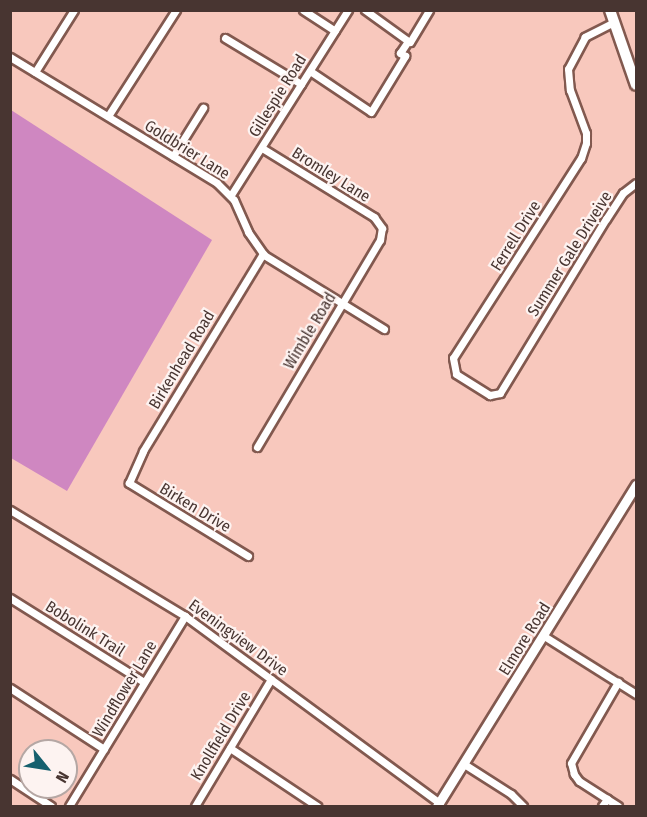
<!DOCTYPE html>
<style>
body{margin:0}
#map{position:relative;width:647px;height:817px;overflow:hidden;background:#f8c8bd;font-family:"Fira Sans Condensed",sans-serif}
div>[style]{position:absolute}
.green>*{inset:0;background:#cf87c1}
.roads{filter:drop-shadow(2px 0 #82594f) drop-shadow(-2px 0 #82594f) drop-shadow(0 2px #82594f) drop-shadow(0 -2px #82594f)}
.street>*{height:7px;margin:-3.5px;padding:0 3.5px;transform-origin:3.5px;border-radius:3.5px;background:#fff}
.secondary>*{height:9px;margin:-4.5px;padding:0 4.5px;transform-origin:4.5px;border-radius:4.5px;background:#fff}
.primary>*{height:10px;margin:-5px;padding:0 5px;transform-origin:5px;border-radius:5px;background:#fff}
span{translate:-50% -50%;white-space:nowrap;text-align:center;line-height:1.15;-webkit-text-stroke:4.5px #fdf3f1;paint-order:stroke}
.street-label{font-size:16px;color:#483531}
.frame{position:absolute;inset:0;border:12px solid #483531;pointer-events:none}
.north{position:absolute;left:18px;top:739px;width:60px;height:60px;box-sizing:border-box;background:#fdf3f1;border:2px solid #b5a7a4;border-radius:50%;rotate:120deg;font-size:16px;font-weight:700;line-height:24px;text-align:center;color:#483531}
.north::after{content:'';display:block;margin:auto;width:21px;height:27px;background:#16606e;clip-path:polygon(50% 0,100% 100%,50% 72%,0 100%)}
</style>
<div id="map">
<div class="green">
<i style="clip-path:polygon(11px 110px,212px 240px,67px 491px,11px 458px)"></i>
</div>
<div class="roads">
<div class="street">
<i style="left:303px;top:10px;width:38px;rotate:33deg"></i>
<i style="left:365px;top:10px;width:53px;rotate:35.8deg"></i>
<i style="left:614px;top:22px;width:33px;rotate:153deg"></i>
<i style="left:585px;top:37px;width:36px;rotate:118deg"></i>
<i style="left:568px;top:69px;width:21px;rotate:85deg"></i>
<i style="left:570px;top:90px;width:46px;rotate:69.6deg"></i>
<i style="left:586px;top:133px;width:10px;rotate:90deg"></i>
<i style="left:586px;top:143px;width:16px;rotate:108deg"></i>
<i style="left:581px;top:158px;width:237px;rotate:122.6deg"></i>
<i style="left:453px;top:358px;width:16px;rotate:79deg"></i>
<i style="left:456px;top:374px;width:40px;rotate:32deg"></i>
<i style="left:490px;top:395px;width:10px;rotate:-11deg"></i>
<i style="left:500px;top:393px;width:204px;rotate:-58.7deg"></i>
<i style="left:606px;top:219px;width:31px;rotate:-57deg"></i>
<i style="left:623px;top:193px;width:16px;rotate:-38deg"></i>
<i style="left:225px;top:38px;width:89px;rotate:31.2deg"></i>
<i style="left:10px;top:57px;width:242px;rotate:31.3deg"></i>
<i style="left:217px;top:183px;width:24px;rotate:45deg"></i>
<i style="left:234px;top:200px;width:35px;rotate:66deg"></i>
<i style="left:248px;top:232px;width:28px;rotate:55deg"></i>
<i style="left:264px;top:255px;width:141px;rotate:31.7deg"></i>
<i style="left:310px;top:71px;width:73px;rotate:33.9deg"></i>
<i style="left:371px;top:112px;width:66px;rotate:-58.7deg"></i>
<i style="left:405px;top:56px;width:6px;rotate:-149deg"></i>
<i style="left:400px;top:53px;width:14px;rotate:-56deg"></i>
<i style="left:408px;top:41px;width:2px;rotate:27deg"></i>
<i style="left:410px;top:42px;width:37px;rotate:-59deg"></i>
<i style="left:35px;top:72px;width:73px;rotate:-57.8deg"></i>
<i style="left:108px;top:116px;width:126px;rotate:-57.3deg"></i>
<i style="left:262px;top:148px;width:132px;rotate:31.6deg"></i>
<i style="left:374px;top:217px;width:14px;rotate:54deg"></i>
<i style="left:173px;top:156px;width:57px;rotate:-58deg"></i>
<i style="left:231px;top:195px;width:219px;rotate:-57.7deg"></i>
<i style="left:257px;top:447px;width:241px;rotate:-59.3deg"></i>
<i style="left:380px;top:240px;width:12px;rotate:-81deg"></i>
<i style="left:10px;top:510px;width:205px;rotate:31.2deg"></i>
<i style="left:185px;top:616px;width:316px;rotate:36.3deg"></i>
<i style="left:248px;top:556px;width:140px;rotate:-148.5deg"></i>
<i style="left:129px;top:483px;width:35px;rotate:-66deg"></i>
<i style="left:143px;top:451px;width:231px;rotate:-58.7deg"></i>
<i style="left:10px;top:598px;width:158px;rotate:32.1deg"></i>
<i style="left:544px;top:636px;width:109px;rotate:32.2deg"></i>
<i style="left:10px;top:688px;width:112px;rotate:33deg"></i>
<i style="left:230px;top:748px;width:105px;rotate:33.7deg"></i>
<i style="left:464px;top:764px;width:56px;rotate:32.6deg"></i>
<i style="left:511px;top:794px;width:17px;rotate:45deg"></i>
<i style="left:10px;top:779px;width:49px;rotate:33.4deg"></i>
<i style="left:69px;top:806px;width:223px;rotate:-58.6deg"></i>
<i style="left:195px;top:806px;width:148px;rotate:-59.1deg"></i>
<i style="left:602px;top:806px;width:9px;rotate:-54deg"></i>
<i style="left:618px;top:806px;width:46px;rotate:-147.3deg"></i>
<i style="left:579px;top:781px;width:9px;rotate:-126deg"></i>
<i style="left:574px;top:774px;width:11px;rotate:-105deg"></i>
<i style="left:571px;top:763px;width:94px;rotate:-59.9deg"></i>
</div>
<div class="secondary">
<i style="left:437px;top:806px;width:378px;rotate:-58.2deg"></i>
</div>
<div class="primary">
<i style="left:610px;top:10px;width:79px;rotate:70.9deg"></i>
</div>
</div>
<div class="street-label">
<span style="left:278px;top:96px;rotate:-58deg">Gillespie Road</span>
<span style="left:187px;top:150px;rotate:32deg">Goldbrier Lane</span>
<span style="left:331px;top:175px;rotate:32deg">Bromley Lane</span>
<span style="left:516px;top:236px;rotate:-58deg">Ferrell Drive</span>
<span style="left:570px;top:254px;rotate:-58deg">Summer Gale Driveive</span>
<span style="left:310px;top:331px;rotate:-59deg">Wimble Road</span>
<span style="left:182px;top:360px;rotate:-59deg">Birkenhead Road</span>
<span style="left:195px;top:508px;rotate:31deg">Birken Drive</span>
<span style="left:85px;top:629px;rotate:32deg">Bobolink Trail</span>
<span style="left:238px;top:638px;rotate:36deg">Eveningview Drive</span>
<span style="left:525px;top:639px;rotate:-58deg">Elmore Road</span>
<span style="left:125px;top:689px;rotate:-59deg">Windflower Lane</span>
<span style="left:221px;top:736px;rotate:-59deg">Knollfield Drive</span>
</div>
<div class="frame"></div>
<div class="north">N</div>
</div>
